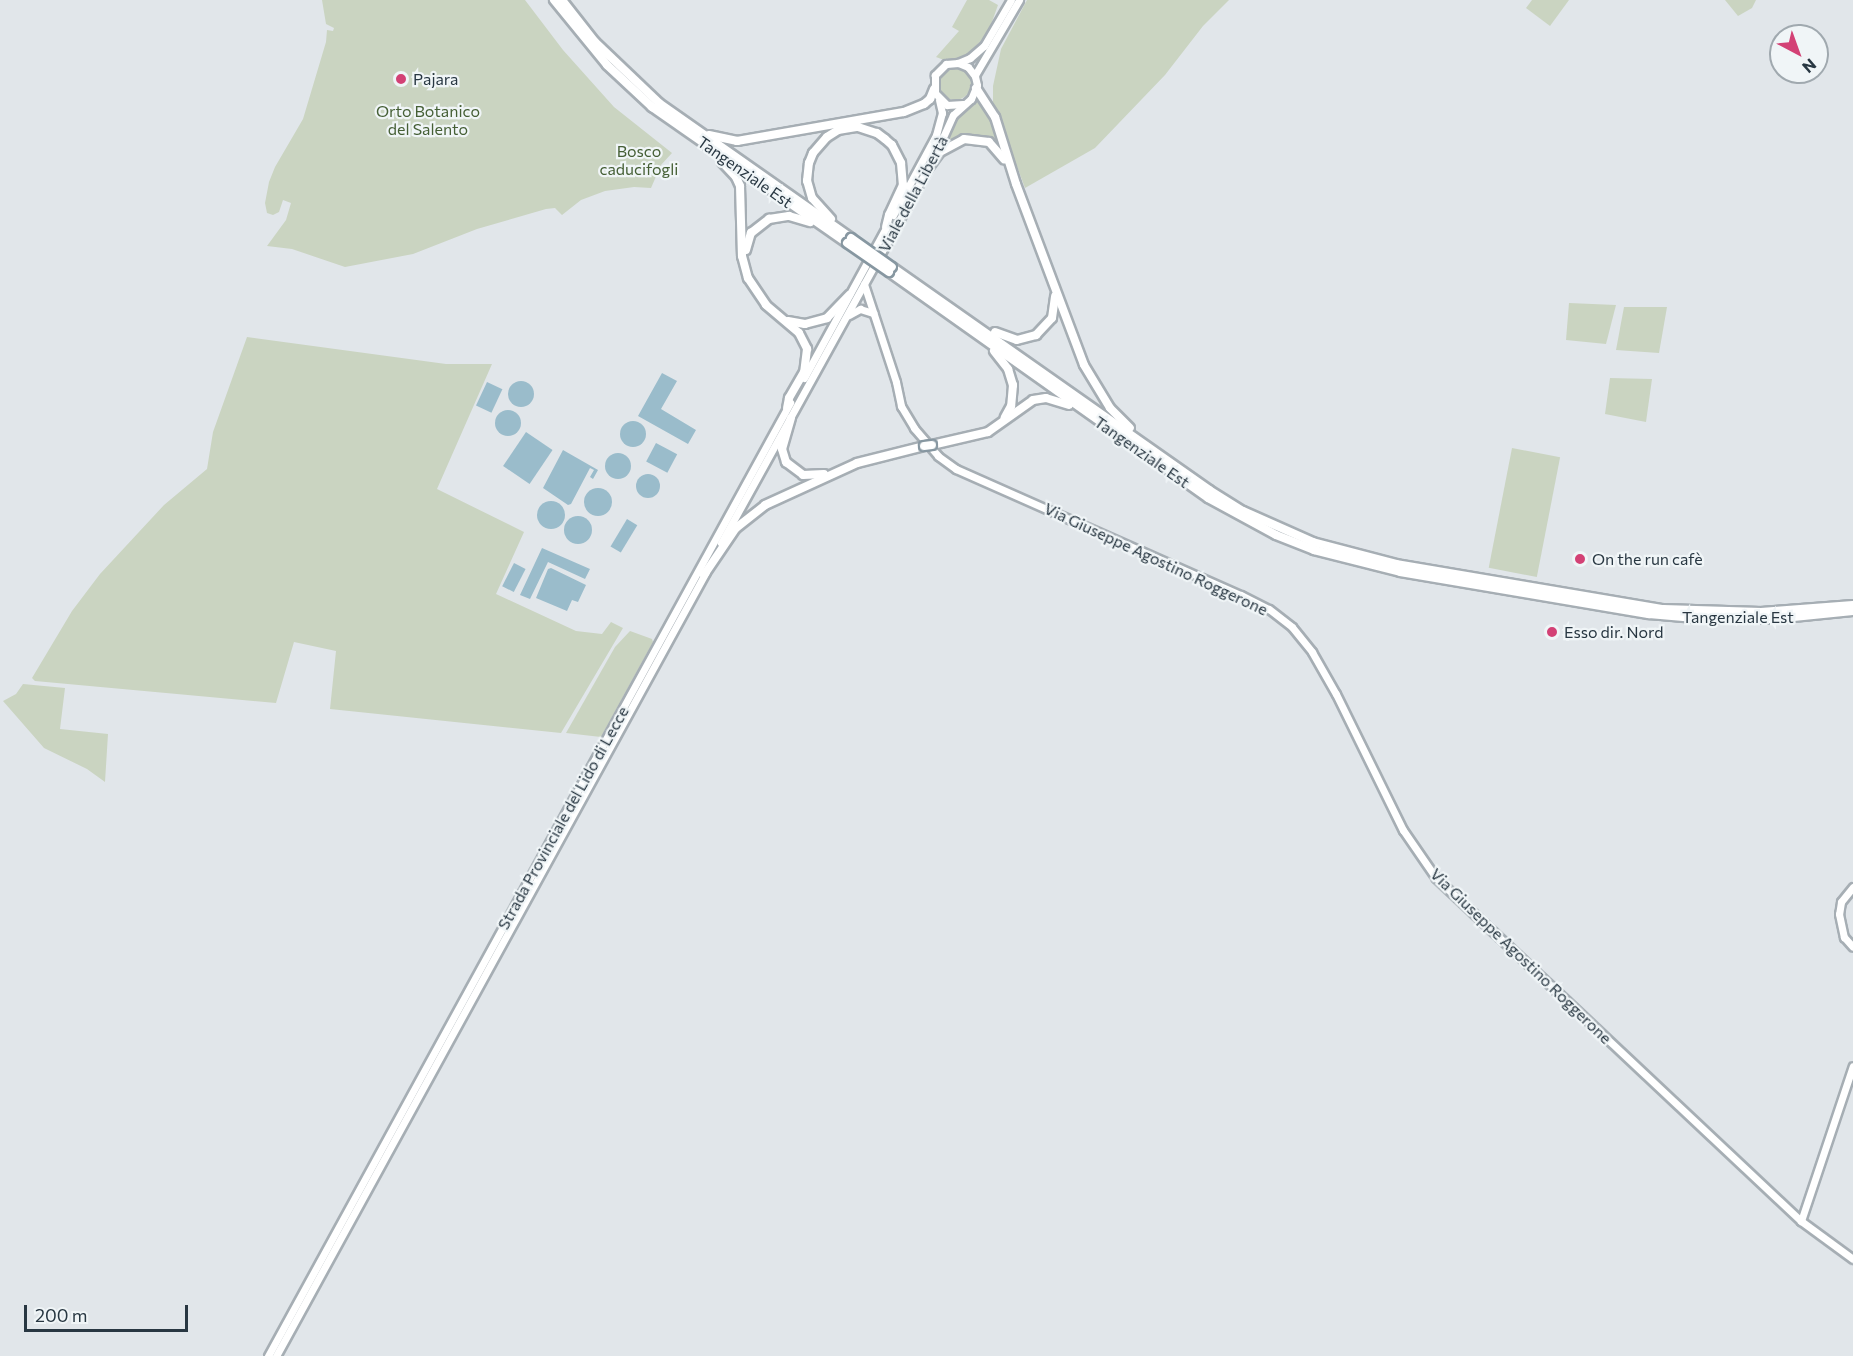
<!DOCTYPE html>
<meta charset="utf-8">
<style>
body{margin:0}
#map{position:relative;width:1853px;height:1356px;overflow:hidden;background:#e1e6ea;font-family:Commissioner,sans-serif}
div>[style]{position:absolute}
.green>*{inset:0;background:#cad4c1;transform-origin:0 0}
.round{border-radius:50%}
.water>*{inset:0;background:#9abccb;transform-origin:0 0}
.roads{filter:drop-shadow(2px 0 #a6aeb4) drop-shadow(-2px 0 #a6aeb4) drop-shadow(0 2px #a6aeb4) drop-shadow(0 -2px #a6aeb4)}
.secondary>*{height:7px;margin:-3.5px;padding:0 3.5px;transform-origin:3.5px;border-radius:3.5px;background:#fff}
.highway>*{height:8px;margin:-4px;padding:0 4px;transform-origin:4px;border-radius:4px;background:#fff}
.bridges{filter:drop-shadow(2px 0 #8797a1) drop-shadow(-2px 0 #8797a1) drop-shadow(0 2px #8797a1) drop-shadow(0 -2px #8797a1)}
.highway-bridge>*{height:8px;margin:-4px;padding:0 4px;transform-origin:4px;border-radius:4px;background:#fff}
.dots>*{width:16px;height:16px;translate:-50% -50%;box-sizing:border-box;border:3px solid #f0f5f7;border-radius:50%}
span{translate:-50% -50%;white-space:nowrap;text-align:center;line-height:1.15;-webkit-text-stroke:4.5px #f0f5f7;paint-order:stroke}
.poi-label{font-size:16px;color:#283742}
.left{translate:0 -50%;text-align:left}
.park-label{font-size:16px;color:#455f35}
.street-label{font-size:16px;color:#283742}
.north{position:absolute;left:1769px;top:24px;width:60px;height:60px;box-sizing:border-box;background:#f0f5f7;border:2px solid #a0a9af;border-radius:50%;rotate:139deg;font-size:16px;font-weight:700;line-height:24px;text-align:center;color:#283742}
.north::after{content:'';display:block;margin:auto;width:21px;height:27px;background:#d34175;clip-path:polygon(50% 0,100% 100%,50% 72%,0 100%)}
.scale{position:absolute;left:24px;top:1305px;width:164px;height:27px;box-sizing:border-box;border:3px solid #283742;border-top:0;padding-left:8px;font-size:18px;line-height:21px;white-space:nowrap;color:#283742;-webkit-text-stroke:4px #f0f5f7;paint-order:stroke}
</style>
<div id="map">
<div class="green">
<i style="clip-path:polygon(322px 0,525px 0,563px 50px,614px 107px,672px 153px,661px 165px,651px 188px,634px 187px,605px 191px,581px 200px,562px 215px,555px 208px,546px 209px,477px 229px,413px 254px,345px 267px,292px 249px,267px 246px,286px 220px,291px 203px,283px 200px,279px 212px,273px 215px,267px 213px,265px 203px,269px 182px,275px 167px,303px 119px,326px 42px,327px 30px,333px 31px,334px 28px,326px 24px)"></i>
<i style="clip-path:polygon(967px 0,989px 0,998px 5px,988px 33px,965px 58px,944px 60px,936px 57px,959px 31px,952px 27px)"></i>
<i style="clip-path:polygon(1027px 0,1229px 0,1203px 26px,1165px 75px,1095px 148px,1025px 188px,993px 102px,993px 86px,1001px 49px)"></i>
<i style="clip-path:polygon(1532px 0,1569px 0,1550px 26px,1526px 8px)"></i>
<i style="clip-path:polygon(1725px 0,1756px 0,1752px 8px,1738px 16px)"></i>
<i class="round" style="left:939px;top:68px;width:32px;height:32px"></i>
<i style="clip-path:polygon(978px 99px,987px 111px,1003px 149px,989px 139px,977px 136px,965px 135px,943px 146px,958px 112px)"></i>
<i style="clip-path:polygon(1569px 303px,1616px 305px,1606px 344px,1566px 340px)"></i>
<i style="clip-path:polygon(1624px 307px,1667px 307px,1659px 353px,1616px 350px)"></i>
<i style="clip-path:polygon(247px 337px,446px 364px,492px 364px,437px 489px,524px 532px,496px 594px,576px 631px,602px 634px,611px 622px,623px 628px,561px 733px,330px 709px,336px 651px,294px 642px,276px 703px,35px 681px,32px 678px,72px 611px,100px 574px,164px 505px,207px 469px,213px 432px)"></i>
<i style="clip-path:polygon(1610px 378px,1652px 379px,1646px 422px,1605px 414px)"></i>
<i style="left:1512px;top:448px;width:49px;height:122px;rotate:11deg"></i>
<i style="clip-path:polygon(630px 631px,652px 639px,653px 642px,601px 737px,566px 733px,615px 647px)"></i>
<i style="clip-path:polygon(23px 684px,65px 688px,60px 729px,108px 734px,105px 782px,87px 769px,44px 748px,3px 701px,16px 694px)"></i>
</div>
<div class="water">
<i style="clip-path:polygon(662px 373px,677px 381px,661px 409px,696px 430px,688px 444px,638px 416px)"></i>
<i class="round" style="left:508px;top:381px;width:26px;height:26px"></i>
<i style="left:487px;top:382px;width:17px;height:26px;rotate:25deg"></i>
<i class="round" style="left:495px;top:410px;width:26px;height:26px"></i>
<i class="round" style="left:620px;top:421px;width:26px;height:26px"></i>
<i style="left:526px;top:432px;width:32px;height:41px;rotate:34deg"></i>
<i style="left:656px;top:443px;width:24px;height:21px;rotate:28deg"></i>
<i style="clip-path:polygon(563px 450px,598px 470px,593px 479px,590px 477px,594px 470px,590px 468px,571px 504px,568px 505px,543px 488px)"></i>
<i class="round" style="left:605px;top:453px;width:26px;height:26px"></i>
<i class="round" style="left:636px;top:474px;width:24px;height:24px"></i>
<i class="round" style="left:584px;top:488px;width:28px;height:28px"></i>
<i class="round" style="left:537px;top:501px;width:28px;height:28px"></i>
<i class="round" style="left:564px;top:516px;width:28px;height:28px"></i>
<i style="left:627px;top:519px;width:12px;height:32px;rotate:31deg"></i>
<i style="clip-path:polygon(542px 548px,590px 569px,585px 579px,548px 562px,530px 599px,520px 595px)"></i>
<i style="left:514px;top:563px;width:13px;height:26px;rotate:27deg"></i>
<i style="clip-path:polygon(551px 568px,586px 585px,578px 602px,572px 600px,567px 611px,536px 598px,548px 569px)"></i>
</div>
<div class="roads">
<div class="secondary">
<i style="left:958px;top:63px;width:13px;rotate:-23deg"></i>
<i style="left:970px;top:58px;width:18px;rotate:-41deg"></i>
<i style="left:984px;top:46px;width:53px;rotate:-59.6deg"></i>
<i style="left:975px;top:75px;width:87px;rotate:-59.6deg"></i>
<i style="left:935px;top:155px;width:44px;rotate:-65.8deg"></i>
<i style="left:953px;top:115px;width:24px;rotate:-42deg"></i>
<i style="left:971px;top:99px;width:15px;rotate:-67deg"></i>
<i style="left:977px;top:85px;width:9px;rotate:-103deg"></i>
<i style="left:975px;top:76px;width:11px;rotate:-128deg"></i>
<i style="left:968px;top:67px;width:11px;rotate:-158deg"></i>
<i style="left:958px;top:63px;width:12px;rotate:175deg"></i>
<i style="left:946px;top:64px;width:16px;rotate:135deg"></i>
<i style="left:935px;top:75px;width:18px;rotate:90deg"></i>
<i style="left:935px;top:93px;width:17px;rotate:45deg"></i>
<i style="left:947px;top:105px;width:16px;rotate:-4deg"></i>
<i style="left:893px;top:215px;width:91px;rotate:-61.7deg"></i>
<i style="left:936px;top:135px;width:23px;rotate:-75deg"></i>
<i style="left:942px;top:113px;width:13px;rotate:-103deg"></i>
<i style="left:864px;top:284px;width:103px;rotate:71.9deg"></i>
<i style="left:896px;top:382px;width:25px;rotate:78deg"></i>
<i style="left:901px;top:406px;width:26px;rotate:59deg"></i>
<i style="left:914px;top:428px;width:37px;rotate:49deg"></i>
<i style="left:938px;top:456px;width:22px;rotate:36deg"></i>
<i style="left:956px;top:469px;width:312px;rotate:23.9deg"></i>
<i style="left:1241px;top:595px;width:31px;rotate:27deg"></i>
<i style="left:1269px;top:609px;width:29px;rotate:38deg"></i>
<i style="left:1292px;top:627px;width:32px;rotate:51deg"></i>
<i style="left:1312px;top:652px;width:48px;rotate:60.3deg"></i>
<i style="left:1336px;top:694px;width:152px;rotate:63.8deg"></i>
<i style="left:1403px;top:830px;width:58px;rotate:55.5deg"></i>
<i style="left:1436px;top:878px;width:501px;rotate:43.22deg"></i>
<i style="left:1801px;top:1221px;width:64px;rotate:36.2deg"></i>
<i style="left:849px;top:315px;width:13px;rotate:-29deg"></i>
<i style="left:860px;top:309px;width:14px;rotate:17deg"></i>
<i style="left:804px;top:378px;width:175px;rotate:-61.4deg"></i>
<i style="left:721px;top:543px;width:433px;rotate:-61.1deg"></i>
<i style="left:1853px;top:887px;width:19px;rotate:129deg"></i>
<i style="left:1841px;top:902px;width:12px;rotate:99deg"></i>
<i style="left:1839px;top:914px;width:24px;rotate:78deg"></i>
<i style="left:1844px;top:937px;width:13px;rotate:48deg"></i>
<i style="left:1801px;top:1221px;width:163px;rotate:-71.5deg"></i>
<i style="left:268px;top:1356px;width:1087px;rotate:-61.29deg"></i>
<i style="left:276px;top:1356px;width:894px;rotate:-61.26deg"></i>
</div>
<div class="highway">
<i style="left:554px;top:0;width:84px;rotate:50.8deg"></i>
<i style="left:607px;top:65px;width:62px;rotate:43deg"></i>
<i style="left:652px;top:107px;width:238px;rotate:34.9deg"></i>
<i style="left:562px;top:0;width:53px;rotate:51.8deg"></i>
<i style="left:595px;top:42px;width:88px;rotate:43.6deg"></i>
<i style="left:659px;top:103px;width:235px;rotate:35.1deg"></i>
<i style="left:976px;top:88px;width:35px;rotate:57deg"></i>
<i style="left:995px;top:117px;width:70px;rotate:72.6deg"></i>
<i style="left:1016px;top:184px;width:193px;rotate:69.4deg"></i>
<i style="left:1084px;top:365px;width:50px;rotate:58.8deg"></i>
<i style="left:1110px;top:408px;width:28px;rotate:45deg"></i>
<i style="left:709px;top:135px;width:29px;rotate:12deg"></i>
<i style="left:737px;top:141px;width:169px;rotate:-9.9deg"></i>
<i style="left:904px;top:112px;width:22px;rotate:-22deg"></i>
<i style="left:924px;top:104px;width:8px;rotate:-40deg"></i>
<i style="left:930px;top:99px;width:11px;rotate:-68deg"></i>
<i style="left:722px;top:162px;width:21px;rotate:47deg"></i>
<i style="left:736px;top:177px;width:10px;rotate:66deg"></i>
<i style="left:740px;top:186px;width:70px;rotate:88.4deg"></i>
<i style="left:742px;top:256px;width:23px;rotate:75deg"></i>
<i style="left:748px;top:278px;width:32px;rotate:56deg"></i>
<i style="left:766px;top:305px;width:43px;rotate:40.3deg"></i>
<i style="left:799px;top:333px;width:18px;rotate:63deg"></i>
<i style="left:807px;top:349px;width:23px;rotate:97deg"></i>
<i style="left:804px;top:372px;width:30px;rotate:120deg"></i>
<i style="left:789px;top:398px;width:10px;rotate:101deg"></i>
<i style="left:929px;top:167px;width:19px;rotate:-54deg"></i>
<i style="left:940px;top:152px;width:27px;rotate:-28deg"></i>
<i style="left:964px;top:139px;width:25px;rotate:7deg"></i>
<i style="left:989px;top:142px;width:23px;rotate:49deg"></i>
<i style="left:831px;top:219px;width:28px;rotate:-132deg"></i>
<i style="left:812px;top:198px;width:18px;rotate:-106deg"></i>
<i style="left:807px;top:181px;width:18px;rotate:-84deg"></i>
<i style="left:809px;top:163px;width:11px;rotate:-68deg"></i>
<i style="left:813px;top:153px;width:21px;rotate:-49deg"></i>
<i style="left:827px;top:137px;width:13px;rotate:-32deg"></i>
<i style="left:838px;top:130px;width:20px;rotate:-9deg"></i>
<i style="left:858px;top:127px;width:20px;rotate:18deg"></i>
<i style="left:877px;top:133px;width:10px;rotate:37deg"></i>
<i style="left:885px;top:139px;width:9px;rotate:41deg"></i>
<i style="left:892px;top:145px;width:20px;rotate:63deg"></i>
<i style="left:901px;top:163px;width:22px;rotate:85deg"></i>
<i style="left:903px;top:185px;width:33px;rotate:115deg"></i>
<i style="left:889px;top:215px;width:12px;rotate:104deg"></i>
<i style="left:746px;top:250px;width:18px;rotate:-74deg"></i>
<i style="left:751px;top:233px;width:23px;rotate:-38deg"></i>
<i style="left:769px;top:219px;width:20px;rotate:-9deg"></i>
<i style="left:789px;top:216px;width:22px;rotate:16deg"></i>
<i style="left:892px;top:267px;width:388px;rotate:35.1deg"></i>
<i style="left:1209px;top:490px;width:40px;rotate:32deg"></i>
<i style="left:1243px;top:511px;width:77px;rotate:23.9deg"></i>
<i style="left:1313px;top:542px;width:86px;rotate:14.8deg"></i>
<i style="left:1396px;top:564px;width:271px;rotate:9.6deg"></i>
<i style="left:1663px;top:609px;width:98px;rotate:1.8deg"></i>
<i style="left:1761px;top:612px;width:92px;rotate:-4.4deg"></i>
<i style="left:889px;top:272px;width:391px;rotate:35.3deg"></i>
<i style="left:1208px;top:498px;width:77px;rotate:28.6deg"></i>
<i style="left:1276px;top:535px;width:41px;rotate:21.5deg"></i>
<i style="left:1314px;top:550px;width:89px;rotate:14.3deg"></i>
<i style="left:1400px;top:572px;width:253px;rotate:9.6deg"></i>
<i style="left:1649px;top:614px;width:57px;rotate:5deg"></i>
<i style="left:1706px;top:619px;width:68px"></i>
<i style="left:1774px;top:619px;width:79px;rotate:-5.8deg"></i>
<i style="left:788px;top:321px;width:17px;rotate:10deg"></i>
<i style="left:805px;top:324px;width:23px;rotate:-15deg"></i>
<i style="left:827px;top:318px;width:32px;rotate:-46deg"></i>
<i style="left:995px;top:332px;width:23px;rotate:20deg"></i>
<i style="left:1017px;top:340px;width:20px;rotate:-15deg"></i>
<i style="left:1036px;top:335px;width:23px;rotate:-47deg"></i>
<i style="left:1052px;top:318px;width:22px;rotate:-82deg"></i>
<i style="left:994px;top:351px;width:23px;rotate:52deg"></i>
<i style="left:1008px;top:369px;width:17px;rotate:73deg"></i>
<i style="left:1013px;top:385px;width:21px;rotate:95deg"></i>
<i style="left:1011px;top:406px;width:13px;rotate:119deg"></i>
<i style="left:791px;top:418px;width:32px;rotate:106deg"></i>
<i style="left:782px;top:449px;width:14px;rotate:73deg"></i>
<i style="left:786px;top:462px;width:21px;rotate:37deg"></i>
<i style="left:803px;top:475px;width:21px;rotate:-3deg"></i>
<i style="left:932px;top:445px;width:57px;rotate:-13.1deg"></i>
<i style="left:988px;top:432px;width:55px;rotate:-35.4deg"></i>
<i style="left:1033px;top:400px;width:13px;rotate:-9deg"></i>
<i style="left:1046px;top:398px;width:24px;rotate:17deg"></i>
<i style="left:704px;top:575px;width:57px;rotate:-55.8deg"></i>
<i style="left:736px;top:528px;width:37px;rotate:-38deg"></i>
<i style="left:765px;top:505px;width:101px;rotate:-24.5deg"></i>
<i style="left:857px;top:463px;width:69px;rotate:-14.2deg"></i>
</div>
</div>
<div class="bridges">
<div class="highway-bridge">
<i style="left:851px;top:238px;width:50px;rotate:35.3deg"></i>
<i style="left:847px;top:243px;width:51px;rotate:34.6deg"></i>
<i style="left:924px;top:446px;width:8px;rotate:-7deg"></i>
</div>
</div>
<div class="dots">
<i style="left:401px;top:79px;background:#d34175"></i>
<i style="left:1580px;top:559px;background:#d34175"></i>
<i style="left:1552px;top:632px;background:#d34175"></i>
</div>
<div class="poi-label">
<span class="left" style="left:413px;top:79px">Pajara</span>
<span class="left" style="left:1592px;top:559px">On the run cafè</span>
<span class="left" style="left:1564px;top:632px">Esso dir. Nord</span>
</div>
<div class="park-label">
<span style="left:428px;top:120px">Orto Botanico<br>del Salento</span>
<span style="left:639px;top:160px">Bosco<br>caducifogli</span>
</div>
<div class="street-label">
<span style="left:745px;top:172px;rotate:35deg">Tangenziale Est</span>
<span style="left:913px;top:194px;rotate:-62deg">Viale della Libertà</span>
<span style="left:1142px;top:452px;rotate:35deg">Tangenziale Est</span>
<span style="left:1156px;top:559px;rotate:25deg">Via Giuseppe Agostino Roggerone</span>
<span style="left:1738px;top:617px">Tangenziale Est</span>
<span style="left:563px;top:818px;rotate:-61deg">Strada Provinciale del Lido di Lecce</span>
<span style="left:1521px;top:956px;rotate:44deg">Via Giuseppe Agostino Roggerone</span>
</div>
<div class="north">N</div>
<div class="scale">200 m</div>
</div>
